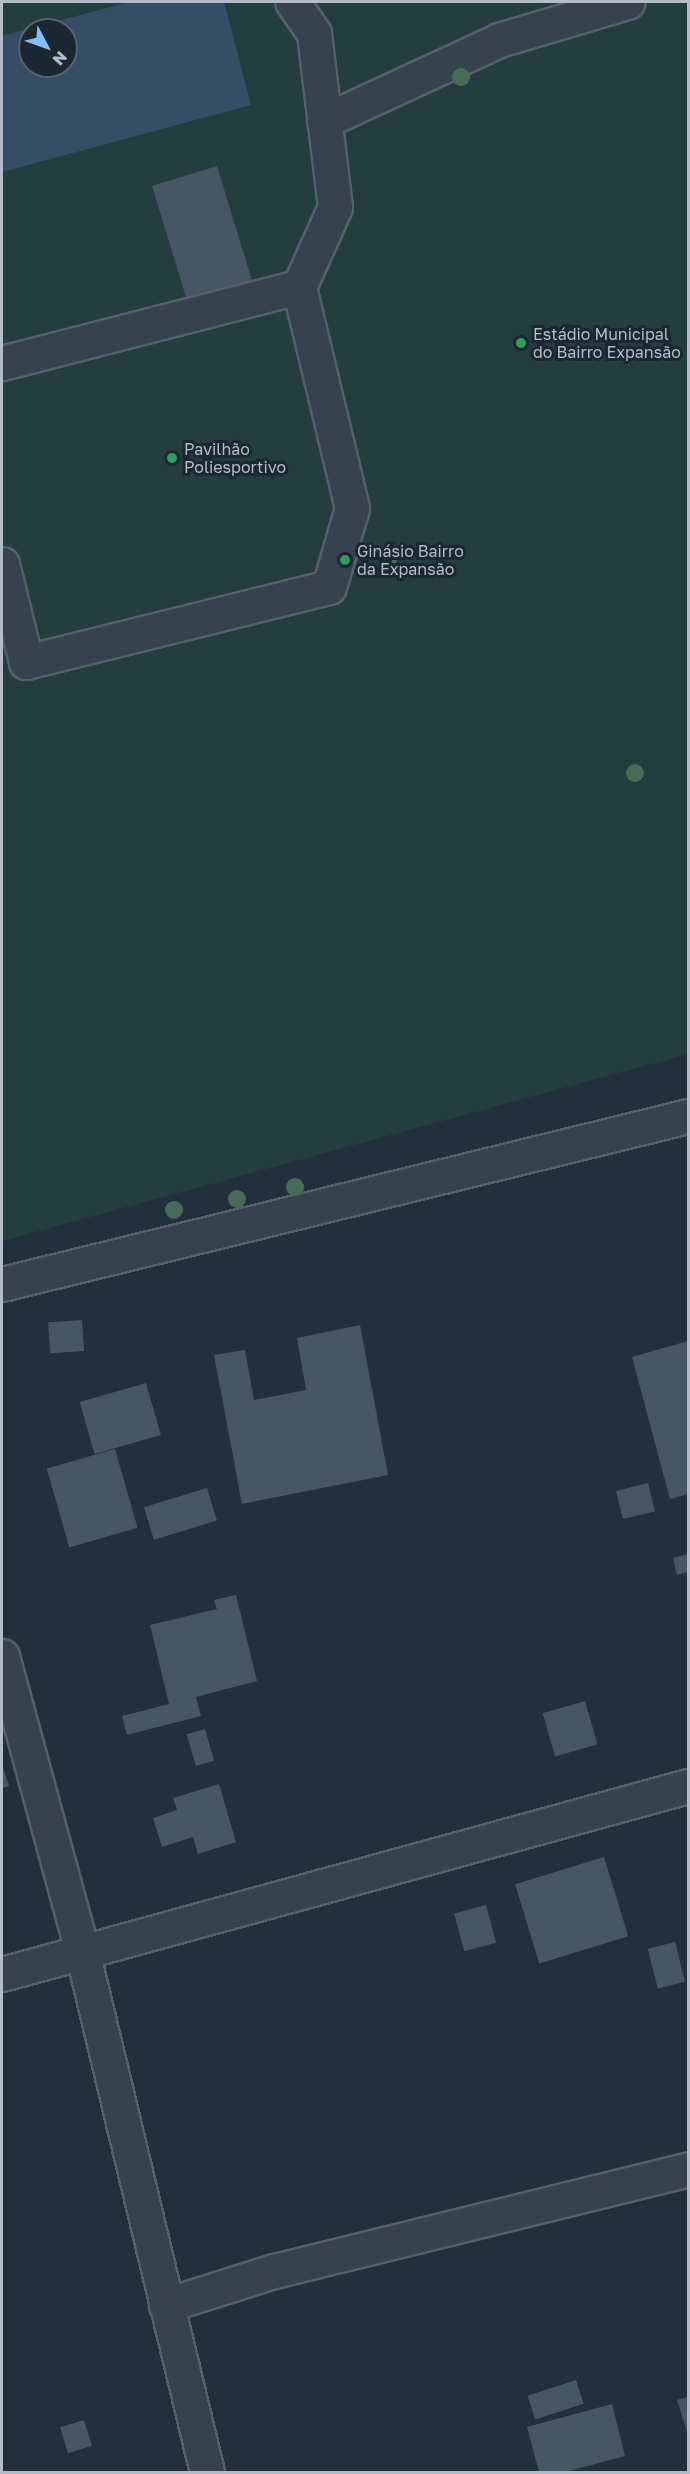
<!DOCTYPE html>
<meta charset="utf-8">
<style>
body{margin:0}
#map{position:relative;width:690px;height:2474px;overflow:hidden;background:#22303e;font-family:"Golos Text",sans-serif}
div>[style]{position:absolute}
.green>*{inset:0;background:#243e3f}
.water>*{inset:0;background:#354e66}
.building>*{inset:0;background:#465664;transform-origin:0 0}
.roads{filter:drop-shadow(2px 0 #54606b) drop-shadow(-2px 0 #54606b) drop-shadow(0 2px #54606b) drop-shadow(0 -2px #54606b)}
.minor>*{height:33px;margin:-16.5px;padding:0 16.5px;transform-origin:16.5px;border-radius:16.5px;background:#36424e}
.trees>*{width:18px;height:18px;margin:-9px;border-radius:50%;background:#486b58}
.dots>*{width:16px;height:16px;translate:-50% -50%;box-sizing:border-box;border:3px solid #1b2732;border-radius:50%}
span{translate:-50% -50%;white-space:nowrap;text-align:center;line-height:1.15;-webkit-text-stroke:6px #1b2732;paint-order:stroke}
.poi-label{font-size:16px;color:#b2bdc9}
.left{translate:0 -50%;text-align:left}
.frame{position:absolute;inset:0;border:3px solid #b2bdc9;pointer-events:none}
.north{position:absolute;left:18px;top:18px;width:60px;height:60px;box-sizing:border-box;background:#1b2732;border:2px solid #57636e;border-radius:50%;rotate:131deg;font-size:16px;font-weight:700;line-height:24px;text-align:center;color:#b2bdc9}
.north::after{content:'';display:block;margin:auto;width:21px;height:27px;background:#83bdfd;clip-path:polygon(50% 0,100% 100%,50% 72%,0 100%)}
</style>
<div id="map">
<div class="green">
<i style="clip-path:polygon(evenodd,2px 2px,688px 2px,688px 1054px,2px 1241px,2px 2px,30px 30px,66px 30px,66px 66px,30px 66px,30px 30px)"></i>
</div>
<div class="water">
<i style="clip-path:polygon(evenodd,129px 2px,224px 2px,251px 105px,2px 172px,2px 36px,129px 2px,30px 30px,66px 30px,66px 66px,30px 66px,30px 30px)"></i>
</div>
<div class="building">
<i style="left:217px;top:166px;width:127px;height:68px;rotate:73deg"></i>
<i style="left:82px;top:1320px;width:31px;height:34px;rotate:86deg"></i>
<i style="clip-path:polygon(360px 1325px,388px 1475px,242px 1504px,214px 1355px,245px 1350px,254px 1400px,306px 1390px,297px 1338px)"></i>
<i style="clip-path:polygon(688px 1341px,688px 1494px,670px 1499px,632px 1357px)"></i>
<i style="left:146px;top:1383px;width:54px;height:69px;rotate:74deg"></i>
<i style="left:115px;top:1449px;width:82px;height:71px;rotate:74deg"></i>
<i style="left:648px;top:1483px;width:29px;height:33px;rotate:76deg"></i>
<i style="left:207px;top:1488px;width:34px;height:66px;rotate:73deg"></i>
<i style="clip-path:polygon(688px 1554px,688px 1572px,677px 1575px,673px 1558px)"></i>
<i style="clip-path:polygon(236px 1595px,257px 1681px,196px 1697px,201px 1716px,127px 1735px,122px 1716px,169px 1704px,150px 1625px,217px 1609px,214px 1600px)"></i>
<i style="left:585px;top:1701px;width:45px;height:44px;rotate:74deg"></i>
<i style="left:205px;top:1729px;width:33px;height:19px;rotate:74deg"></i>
<i style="clip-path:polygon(2px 1764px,9px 1786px,2px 1788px)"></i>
<i style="clip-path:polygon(219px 1784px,236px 1842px,198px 1854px,193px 1837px,162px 1847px,153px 1818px,177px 1810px,173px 1798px)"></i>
<i style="left:604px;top:1857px;width:83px;height:93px;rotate:73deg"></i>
<i style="left:486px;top:1905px;width:39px;height:33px;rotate:75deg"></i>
<i style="left:675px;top:1942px;width:41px;height:28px;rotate:76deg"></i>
<i style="left:576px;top:2380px;width:25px;height:51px;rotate:72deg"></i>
<i style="clip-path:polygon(688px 2397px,688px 2435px,677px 2400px)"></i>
<i style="clip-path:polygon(612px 2404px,625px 2456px,565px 2472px,539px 2472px,527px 2427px)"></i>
<i style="left:84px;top:2420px;width:27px;height:25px;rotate:73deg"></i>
</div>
<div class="roads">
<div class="minor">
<i style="left:324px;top:121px;width:193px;rotate:-24.8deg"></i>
<i style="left:499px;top:40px;width:134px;rotate:-16.5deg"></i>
<i style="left:2px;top:363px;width:307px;rotate:-14.4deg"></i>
<i style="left:2px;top:564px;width:101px;rotate:76.2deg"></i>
<i style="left:26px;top:662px;width:312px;rotate:-13.9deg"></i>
<i style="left:329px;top:587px;width:82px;rotate:-73.8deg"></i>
<i style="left:352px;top:508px;width:227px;rotate:-103.5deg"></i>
<i style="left:299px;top:287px;width:88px;rotate:-65.8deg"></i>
<i style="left:335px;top:207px;width:175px;rotate:-96.9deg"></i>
<i style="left:314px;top:33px;width:38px;rotate:-125deg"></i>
<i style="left:2px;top:1284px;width:706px;rotate:-13.76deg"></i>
<i style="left:2px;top:1656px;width:306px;rotate:74.8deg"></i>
<i style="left:82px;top:1951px;width:536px;rotate:76.51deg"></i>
<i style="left:2px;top:1974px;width:711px;rotate:-15.33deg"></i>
<i style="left:166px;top:2305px;width:113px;rotate:-17.5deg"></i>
<i style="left:274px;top:2271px;width:426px;rotate:-13.8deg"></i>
</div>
</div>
<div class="trees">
<i style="left:461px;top:77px"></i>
<i style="left:388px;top:559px"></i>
<i style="left:635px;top:773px"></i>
<i style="left:295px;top:1187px"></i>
<i style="left:237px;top:1199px"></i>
<i style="left:174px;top:1210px"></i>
</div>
<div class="dots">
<i style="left:521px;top:343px;background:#2e9e5b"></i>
<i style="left:172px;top:458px;background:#2e9e5b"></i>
<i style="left:345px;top:560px;background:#2e9e5b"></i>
</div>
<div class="poi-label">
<span class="left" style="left:533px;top:343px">Estádio Municipal<br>do Bairro Expansão</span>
<span class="left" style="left:184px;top:458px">Pavilhão<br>Poliesportivo</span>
<span class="left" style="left:357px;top:560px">Ginásio Bairro<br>da Expansão</span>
</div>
<div class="frame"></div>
<div class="north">N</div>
</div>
